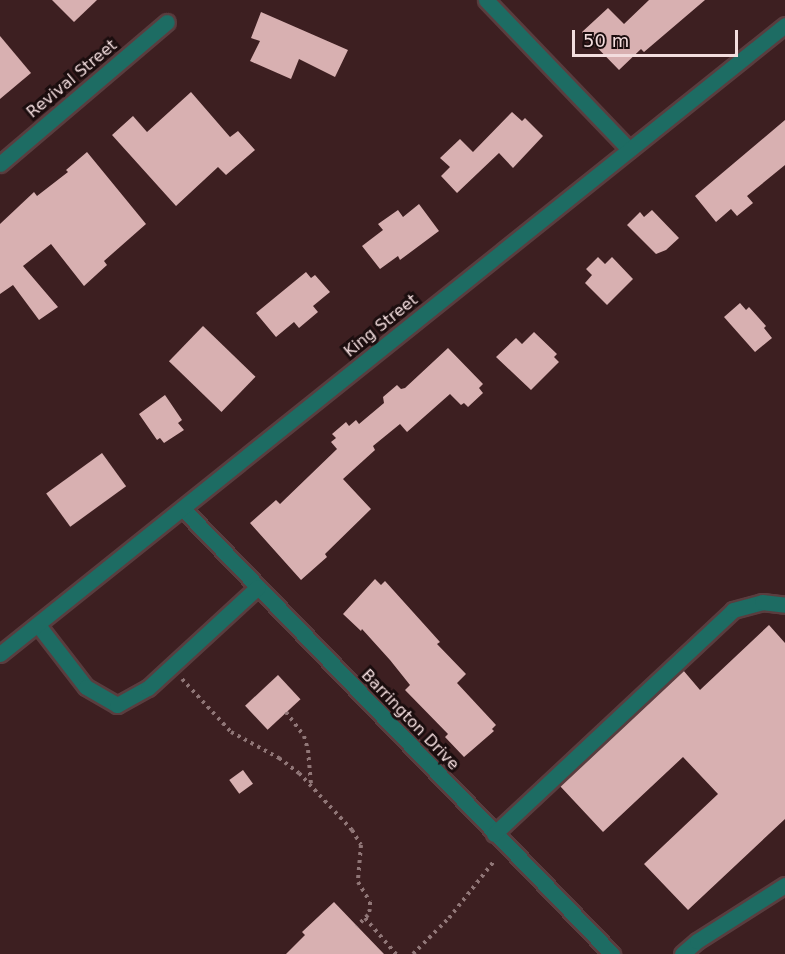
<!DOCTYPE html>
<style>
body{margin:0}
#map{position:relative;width:785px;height:954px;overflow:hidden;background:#3d1f21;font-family:"DejaVu Sans",sans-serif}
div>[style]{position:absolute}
.building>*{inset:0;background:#d8b0b1;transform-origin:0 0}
.path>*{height:4px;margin-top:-2px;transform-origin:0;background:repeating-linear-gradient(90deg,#907677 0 3px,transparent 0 7.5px)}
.roads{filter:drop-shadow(2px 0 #5a3d3f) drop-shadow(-2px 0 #5a3d3f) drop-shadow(0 2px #5a3d3f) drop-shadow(0 -2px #5a3d3f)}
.minor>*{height:15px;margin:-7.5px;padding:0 7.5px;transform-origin:7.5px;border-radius:7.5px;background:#1d6c63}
span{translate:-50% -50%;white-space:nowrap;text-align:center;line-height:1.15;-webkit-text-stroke:6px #1b0d0e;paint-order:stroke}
.street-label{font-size:16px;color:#f3ddde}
.scale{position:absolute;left:572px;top:30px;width:166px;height:27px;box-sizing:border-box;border:3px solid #f3ddde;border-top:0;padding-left:8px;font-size:18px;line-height:21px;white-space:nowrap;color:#f3ddde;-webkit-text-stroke:4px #1b0d0e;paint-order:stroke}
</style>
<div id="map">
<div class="building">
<i style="clip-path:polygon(52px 0,97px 0,74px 22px)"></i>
<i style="clip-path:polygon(649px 0,705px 0,644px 52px,641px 49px,619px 70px,582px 32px,608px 8px,624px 24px)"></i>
<i style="clip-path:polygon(261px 12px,348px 50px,335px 77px,299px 59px,291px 79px,250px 61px,260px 41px,251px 38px)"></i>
<i style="clip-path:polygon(0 36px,31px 73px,0 99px)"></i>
<i style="clip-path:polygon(191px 92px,230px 137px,238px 131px,255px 150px,226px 175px,218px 167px,176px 206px,112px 135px,133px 116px,147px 132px)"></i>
<i style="clip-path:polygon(512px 112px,522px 121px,525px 118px,543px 136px,513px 168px,499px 153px,457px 193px,441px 176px,450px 167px,440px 158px,460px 139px,473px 152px)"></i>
<i style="clip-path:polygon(785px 120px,785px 165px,747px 196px,753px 203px,737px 216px,731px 209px,716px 222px,695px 196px)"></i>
<i style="clip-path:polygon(87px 152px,146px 224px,104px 261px,107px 265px,84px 286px,51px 244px,23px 266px,58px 307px,39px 320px,13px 285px,0 294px,0 224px,34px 192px,37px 196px,68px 172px,66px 170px)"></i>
<i style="clip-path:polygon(419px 204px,439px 231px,400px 260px,398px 256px,380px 269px,362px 246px,383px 230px,378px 224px,398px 210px,403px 217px)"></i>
<i style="clip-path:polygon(652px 210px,679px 238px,666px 250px,656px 254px,627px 225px,640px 212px,644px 217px)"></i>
<i style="clip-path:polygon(598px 257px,605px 264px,612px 257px,633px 279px,607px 305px,585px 283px,592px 275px,586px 269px)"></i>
<i style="clip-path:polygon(306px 272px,311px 278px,315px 275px,330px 292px,313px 306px,318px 312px,299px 328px,294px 322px,276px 337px,256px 313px)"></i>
<i style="clip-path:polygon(740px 303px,746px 310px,749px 307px,766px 326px,764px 328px,772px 338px,755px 352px,724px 317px)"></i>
<i style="left:203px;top:326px;width:73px;height:49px;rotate:44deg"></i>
<i style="clip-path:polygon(534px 332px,557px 354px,554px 357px,559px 362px,531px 390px,496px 357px,516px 338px,522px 344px)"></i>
<i style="clip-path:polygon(448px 348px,483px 384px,479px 388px,483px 393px,468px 407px,464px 403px,461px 405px,450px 394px,407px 432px,400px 424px,373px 446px,375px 450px,343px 479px,371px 509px,325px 554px,327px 557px,301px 580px,250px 523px,276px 500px,280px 504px,337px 449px,331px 442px,336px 438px,332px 434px,346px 422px,349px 426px,356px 420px,359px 424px,384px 403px,383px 397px,397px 385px,401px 389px,405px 388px)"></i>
<i style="clip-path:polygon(165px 395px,182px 420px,178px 423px,184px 430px,164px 443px,160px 438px,157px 440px,139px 414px)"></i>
<i style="left:102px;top:453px;width:41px;height:69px;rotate:54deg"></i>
<i style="clip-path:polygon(375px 579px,381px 585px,385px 581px,440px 642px,437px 644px,466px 674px,457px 683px,496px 725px,492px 729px,494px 731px,464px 757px,445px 737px,448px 734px,405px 690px,410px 685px,390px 660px,362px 629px,361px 631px,343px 614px)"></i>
<i style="clip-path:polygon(769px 625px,785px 643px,785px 819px,688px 910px,644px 864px,718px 794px,683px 757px,603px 832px,560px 786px,683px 670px,700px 690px)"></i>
<i style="left:278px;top:675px;width:33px;height:45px;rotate:47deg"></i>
<i style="left:243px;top:770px;width:17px;height:17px;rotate:54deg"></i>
<i style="clip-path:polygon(334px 902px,357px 926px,384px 954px,286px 954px,305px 935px,302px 932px)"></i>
</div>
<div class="path">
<i style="left:182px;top:679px;width:72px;rotate:47.2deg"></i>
<i style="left:231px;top:732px;width:55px;rotate:28.4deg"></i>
<i style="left:279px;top:758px;width:25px;rotate:37deg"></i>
<i style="left:299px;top:773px;width:78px;rotate:47.1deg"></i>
<i style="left:352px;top:830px;width:17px;rotate:59deg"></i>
<i style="left:361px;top:845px;width:37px;rotate:95deg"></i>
<i style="left:358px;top:882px;width:23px;rotate:59deg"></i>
<i style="left:370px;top:902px;width:7px;rotate:90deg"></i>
<i style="left:370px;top:909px;width:6px;rotate:108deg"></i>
<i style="left:368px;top:915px;width:16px;rotate:135deg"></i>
<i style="left:286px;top:712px;width:30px;rotate:53deg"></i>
<i style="left:304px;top:736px;width:15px;rotate:74deg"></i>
<i style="left:308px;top:750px;width:34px;rotate:85deg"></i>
<i style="left:365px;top:918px;width:48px;rotate:49.3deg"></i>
<i style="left:413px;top:954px;width:51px;rotate:-45deg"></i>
<i style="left:449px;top:918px;width:74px;rotate:-51.6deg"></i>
</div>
<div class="roads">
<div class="minor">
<i style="left:486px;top:0;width:207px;rotate:46.2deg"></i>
<i style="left:0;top:164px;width:219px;rotate:-40.4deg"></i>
<i style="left:184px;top:510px;width:617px;rotate:46.05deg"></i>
<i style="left:38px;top:625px;width:78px;rotate:52.3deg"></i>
<i style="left:86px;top:687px;width:36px;rotate:30deg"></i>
<i style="left:117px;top:705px;width:35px;rotate:-29deg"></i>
<i style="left:148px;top:688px;width:149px;rotate:-42.6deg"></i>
<i style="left:0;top:654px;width:1006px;rotate:-38.7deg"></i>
<i style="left:494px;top:834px;width:328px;rotate:-43.1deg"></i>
<i style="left:733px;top:610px;width:30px;rotate:-15deg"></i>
<i style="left:762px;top:602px;width:23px;rotate:7deg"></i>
<i style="left:682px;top:954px;width:20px;rotate:-41deg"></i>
<i style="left:697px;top:941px;width:104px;rotate:-32.5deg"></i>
</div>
</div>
<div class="street-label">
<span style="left:72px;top:79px;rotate:-40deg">Revival Street</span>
<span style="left:381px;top:326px;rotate:-39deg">King Street</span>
<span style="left:410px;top:720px;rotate:46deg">Barrington Drive</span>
</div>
<div class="scale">50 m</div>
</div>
